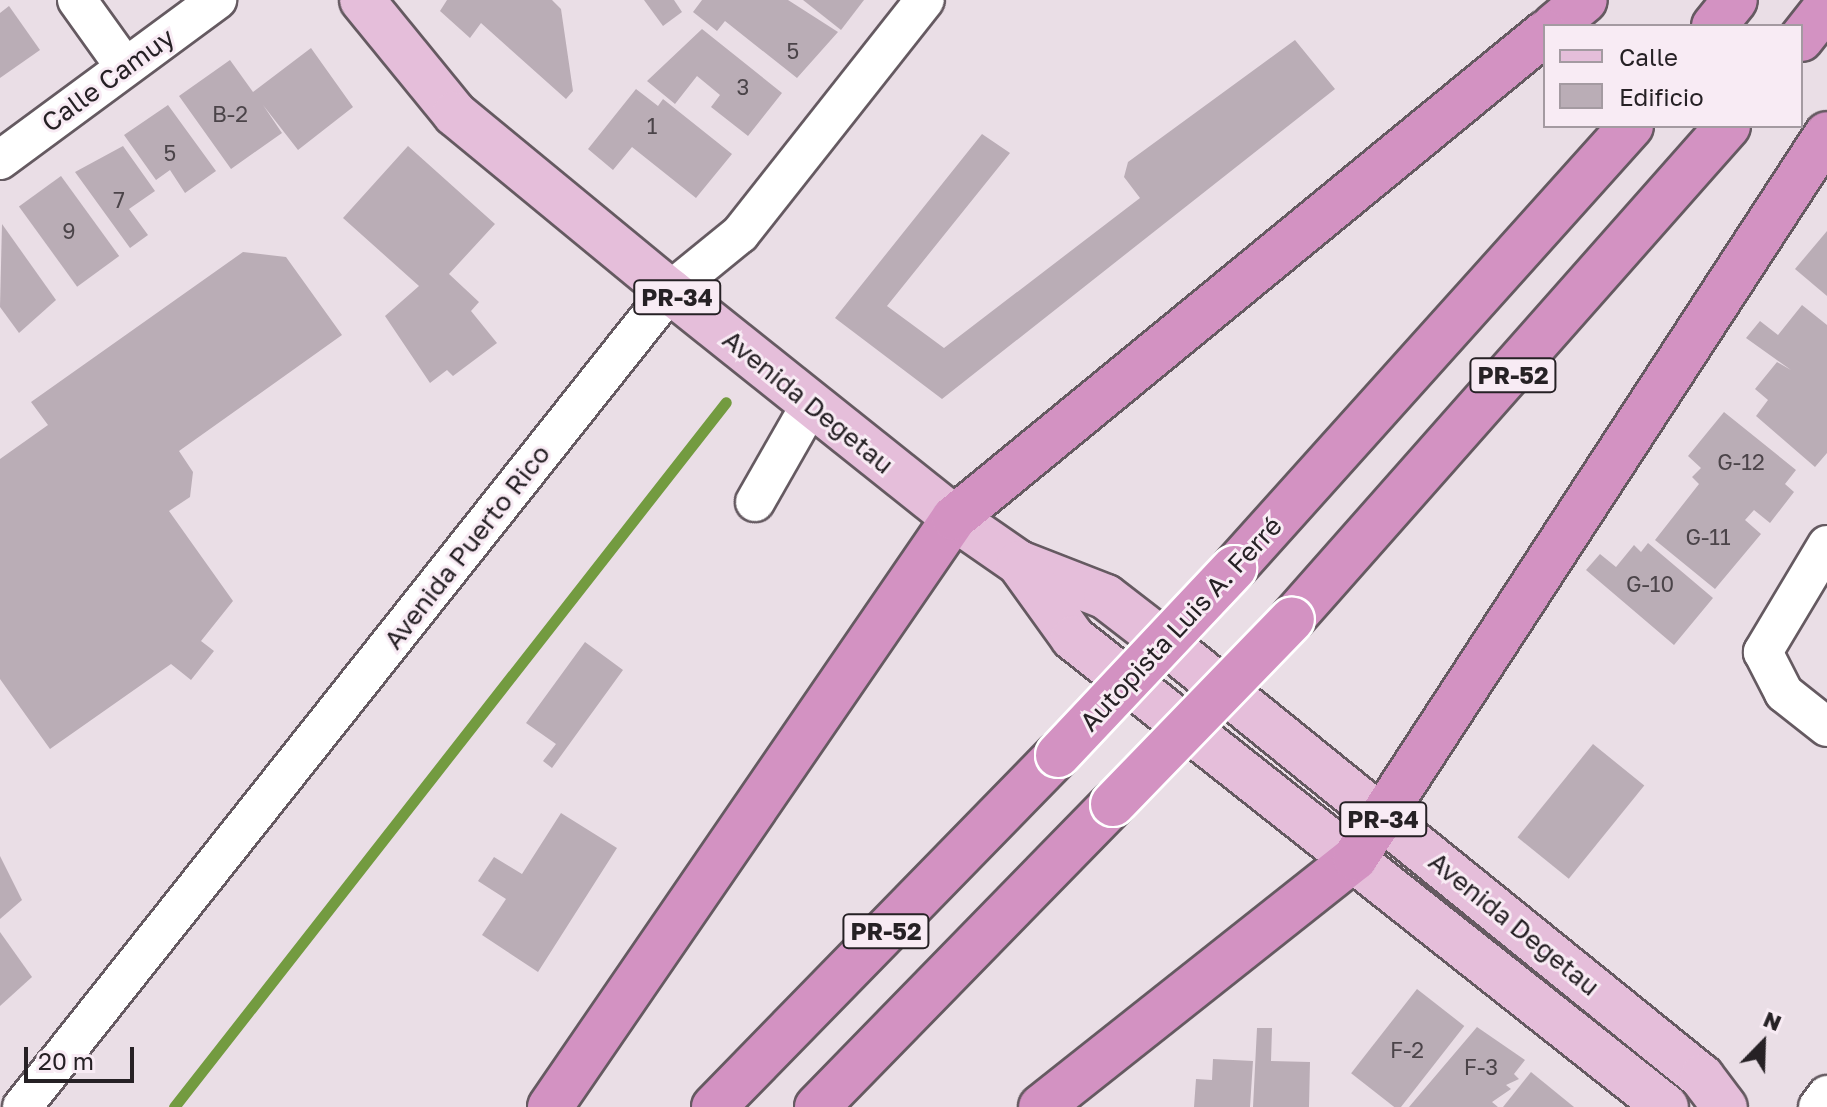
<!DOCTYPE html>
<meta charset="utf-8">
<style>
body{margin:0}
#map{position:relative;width:1827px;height:1107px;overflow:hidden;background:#eadee6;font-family:"Golos Text",sans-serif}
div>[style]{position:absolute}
.stream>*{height:11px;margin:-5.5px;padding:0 5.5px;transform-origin:5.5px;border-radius:5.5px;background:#739b40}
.building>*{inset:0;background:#baadb6;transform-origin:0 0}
.roads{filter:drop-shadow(2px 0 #655a61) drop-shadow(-2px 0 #655a61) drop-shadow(0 2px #655a61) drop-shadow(0 -2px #655a61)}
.minor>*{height:38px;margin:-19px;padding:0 19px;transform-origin:19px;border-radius:19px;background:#fff}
.major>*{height:44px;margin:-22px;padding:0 22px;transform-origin:22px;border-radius:22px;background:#e5beda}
.highway>*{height:44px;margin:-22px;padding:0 22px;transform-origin:22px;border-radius:22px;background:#d392c2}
.bridges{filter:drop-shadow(2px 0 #fff) drop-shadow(-2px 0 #fff) drop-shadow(0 2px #fff) drop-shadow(0 -2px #fff)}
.highway-bridge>*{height:44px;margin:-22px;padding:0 22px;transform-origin:22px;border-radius:22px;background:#d392c2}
span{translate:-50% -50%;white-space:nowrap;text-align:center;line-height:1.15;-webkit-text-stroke:6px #f8ebf4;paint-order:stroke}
.number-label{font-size:22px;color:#4b4449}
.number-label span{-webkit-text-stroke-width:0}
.shield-label span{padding:2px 6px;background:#f8ebf4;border:2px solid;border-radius:6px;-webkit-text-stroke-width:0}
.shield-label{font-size:24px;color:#262125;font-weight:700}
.street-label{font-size:26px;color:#262125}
.legend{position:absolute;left:1543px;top:24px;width:260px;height:104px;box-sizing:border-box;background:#f8ebf4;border:2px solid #a49aa1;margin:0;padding:10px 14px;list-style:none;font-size:24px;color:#262125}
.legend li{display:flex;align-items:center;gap:16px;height:40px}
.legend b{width:40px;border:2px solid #a49aa1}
.north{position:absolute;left:1723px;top:1003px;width:80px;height:80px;-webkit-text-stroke:6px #f8ebf4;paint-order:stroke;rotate:23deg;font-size:22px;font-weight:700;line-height:32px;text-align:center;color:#262125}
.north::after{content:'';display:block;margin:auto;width:28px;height:36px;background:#262125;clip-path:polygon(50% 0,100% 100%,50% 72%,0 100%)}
.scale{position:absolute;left:24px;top:1047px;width:110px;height:36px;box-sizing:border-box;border:4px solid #262125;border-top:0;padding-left:10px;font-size:24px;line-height:28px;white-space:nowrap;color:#262125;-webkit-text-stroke:6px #f8ebf4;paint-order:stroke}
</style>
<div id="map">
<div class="stream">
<i style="left:174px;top:1107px;width:895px;rotate:-51.94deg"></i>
</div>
<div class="building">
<i style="clip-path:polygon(447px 0,552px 0,561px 9px,573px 91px,566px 99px,481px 23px,470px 38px,440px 11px)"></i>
<i style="clip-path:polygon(644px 0,674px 0,682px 12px,663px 26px)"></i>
<i style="clip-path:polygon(702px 0,788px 0,838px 32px,797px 78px,725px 21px,717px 31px,693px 12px)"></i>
<i style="clip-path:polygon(803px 0,864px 0,841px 30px)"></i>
<i style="clip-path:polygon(9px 6px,40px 50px,0 78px,0 13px)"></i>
<i style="clip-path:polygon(702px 29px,782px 93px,748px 136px,711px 107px,720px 95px,697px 76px,675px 104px,647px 81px)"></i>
<i style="clip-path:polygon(1295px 40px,1335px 89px,942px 399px,835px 318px,982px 134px,1010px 153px,887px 306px,944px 348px,1140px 198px,1124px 177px,1128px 162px)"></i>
<i style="clip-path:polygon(311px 48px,353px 107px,298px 150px,263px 105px,282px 133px,231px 169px,179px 96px,230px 60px,253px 92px)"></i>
<i style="clip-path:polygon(636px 89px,658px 106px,663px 99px,732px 154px,696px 198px,632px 147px,613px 170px,588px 149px)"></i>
<i style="clip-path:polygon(168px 105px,216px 171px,185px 193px,170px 170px,156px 180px,124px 135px)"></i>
<i style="clip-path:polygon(123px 146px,155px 191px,129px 209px,148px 235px,130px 248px,75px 172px)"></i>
<i style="clip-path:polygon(408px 146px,495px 224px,449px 274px,479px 302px,471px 311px,497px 343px,453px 376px,447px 370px,430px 383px,385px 316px,419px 286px,343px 218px)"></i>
<i style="left:61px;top:176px;width:99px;height:52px;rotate:54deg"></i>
<i style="clip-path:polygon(2px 224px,56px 300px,19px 333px,0 307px)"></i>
<i style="clip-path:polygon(1827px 231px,1827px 296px,1795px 269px)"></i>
<i style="clip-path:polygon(243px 252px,286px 257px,342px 335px,179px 451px,193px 472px,190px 497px,169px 511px,233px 601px,201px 641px,214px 651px,191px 680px,171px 664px,50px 749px,0 679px,0 459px,48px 425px,31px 402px)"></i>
<i style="clip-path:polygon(1802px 305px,1827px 325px,1827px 453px,1815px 467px,1756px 416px,1768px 400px,1755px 389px,1777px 362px,1791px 370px,1746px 338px,1760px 321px,1778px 335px)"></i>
<i style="clip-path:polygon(1724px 412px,1796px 470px,1785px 484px,1794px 492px,1770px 523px,1754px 510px,1745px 520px,1761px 534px,1715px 589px,1655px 540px,1699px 484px,1692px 477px,1701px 468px,1688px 456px)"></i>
<i style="clip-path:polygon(1648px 543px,1713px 598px,1674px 645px,1586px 570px,1600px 554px,1616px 567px,1634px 545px,1641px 552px)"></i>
<i style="clip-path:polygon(585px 642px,623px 670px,552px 768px,543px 761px,556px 744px,526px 723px)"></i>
<i style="left:1593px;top:744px;width:66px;height:120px;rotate:39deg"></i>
<i style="clip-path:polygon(561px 813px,617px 848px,538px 972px,482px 935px,506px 899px,478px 881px,494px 857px,522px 874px)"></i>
<i style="clip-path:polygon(0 856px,22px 900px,0 919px)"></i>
<i style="clip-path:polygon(0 932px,32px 977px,0 1006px)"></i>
<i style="left:1417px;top:989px;width:60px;height:107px;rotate:38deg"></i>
<i style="clip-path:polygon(1477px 1027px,1525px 1060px,1514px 1074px,1519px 1079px,1506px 1085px,1511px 1089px,1492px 1102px,1498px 1107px,1409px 1107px)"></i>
<i style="clip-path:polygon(1257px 1028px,1272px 1028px,1271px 1061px,1310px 1062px,1309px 1107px,1253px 1107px)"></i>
<i style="clip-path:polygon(1213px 1059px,1253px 1061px,1250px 1107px,1194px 1107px,1196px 1079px,1212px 1080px)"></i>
<i style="clip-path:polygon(1531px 1072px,1574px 1107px,1503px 1107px)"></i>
</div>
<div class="roads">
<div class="minor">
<i style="left:77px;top:0;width:82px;rotate:54.4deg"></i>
<i style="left:0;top:160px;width:270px;rotate:-36.4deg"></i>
<i style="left:755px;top:502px;width:113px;rotate:-60.3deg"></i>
<i style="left:1827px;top:545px;width:125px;rotate:120.9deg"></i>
<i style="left:1763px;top:652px;width:46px;rotate:62.9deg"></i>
<i style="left:1784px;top:693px;width:55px;rotate:38.3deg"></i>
<i style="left:22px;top:1107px;width:1042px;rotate:-51.55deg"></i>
<i style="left:670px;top:291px;width:90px;rotate:-39.2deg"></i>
<i style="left:740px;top:234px;width:298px;rotate:-51.7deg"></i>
<i style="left:1818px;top:1107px;width:15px;rotate:-53deg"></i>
</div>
<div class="major">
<i style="left:362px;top:0;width:147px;rotate:50.8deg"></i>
<i style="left:455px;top:114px;width:278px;rotate:39.5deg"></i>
<i style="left:670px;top:291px;width:364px;rotate:38.6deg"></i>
<i style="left:954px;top:518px;width:79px;rotate:34.7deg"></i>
<i style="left:1019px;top:563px;width:93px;rotate:21.3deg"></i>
<i style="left:1106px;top:597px;width:83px;rotate:37.7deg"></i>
<i style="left:1172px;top:648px;width:682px;rotate:38.99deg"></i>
<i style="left:1702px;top:1077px;width:38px;rotate:53deg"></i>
<i style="left:1019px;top:563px;width:92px;rotate:54.2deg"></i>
<i style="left:1073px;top:638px;width:756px;rotate:38.34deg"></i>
</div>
<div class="highway">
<i style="left:1554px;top:26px;width:40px;rotate:-40deg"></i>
<i style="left:1714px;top:26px;width:33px;rotate:-51deg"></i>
<i style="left:1801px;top:39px;width:42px;rotate:-51.8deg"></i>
<i style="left:1234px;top:568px;width:594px;rotate:-48.07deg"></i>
<i style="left:1292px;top:619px;width:658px;rotate:-48.51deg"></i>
<i style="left:550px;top:1107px;width:714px;rotate:-55.55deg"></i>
<i style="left:954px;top:518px;width:765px;rotate:-39.37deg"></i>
<i style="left:714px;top:1107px;width:492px;rotate:-45.7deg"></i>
<i style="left:817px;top:1107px;width:424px;rotate:-45.7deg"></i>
<i style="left:1041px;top:1107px;width:401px;rotate:-38.4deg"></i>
<i style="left:1355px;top:858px;width:864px;rotate:-56.9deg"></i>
</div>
</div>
<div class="bridges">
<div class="highway-bridge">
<i style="left:1058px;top:755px;width:257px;rotate:-46.7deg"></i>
<i style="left:1113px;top:804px;width:257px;rotate:-45.9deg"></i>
</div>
</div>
<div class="number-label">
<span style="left:793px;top:51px">5</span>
<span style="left:743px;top:87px">3</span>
<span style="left:230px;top:114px">B-2</span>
<span style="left:652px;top:126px">1</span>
<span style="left:170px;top:153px">5</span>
<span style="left:119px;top:200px">7</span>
<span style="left:69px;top:231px">9</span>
<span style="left:1741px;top:462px">G-12</span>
<span style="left:1708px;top:537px">G-11</span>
<span style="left:1650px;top:584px">G-10</span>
<span style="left:1407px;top:1050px">F-2</span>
<span style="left:1481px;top:1067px">F-3</span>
</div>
<div class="shield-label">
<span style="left:677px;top:297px">PR-34</span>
<span style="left:1513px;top:375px">PR-52</span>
<span style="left:1383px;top:819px">PR-34</span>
<span style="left:886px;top:931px">PR-52</span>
</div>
<div class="street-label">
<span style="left:108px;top:80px;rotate:-36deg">Calle Camuy</span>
<span style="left:808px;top:402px;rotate:39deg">Avenida Degetau</span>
<span style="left:467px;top:547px;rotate:-52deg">Avenida Puerto Rico</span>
<span style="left:1181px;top:624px;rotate:-47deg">Autopista Luis A. Ferré</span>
<span style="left:1514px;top:924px;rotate:39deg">Avenida Degetau</span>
</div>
<ul class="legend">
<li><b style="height:10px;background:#e5beda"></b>Calle</li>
<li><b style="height:22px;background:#baadb6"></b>Edificio</li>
</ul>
<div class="north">N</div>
<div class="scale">20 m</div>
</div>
